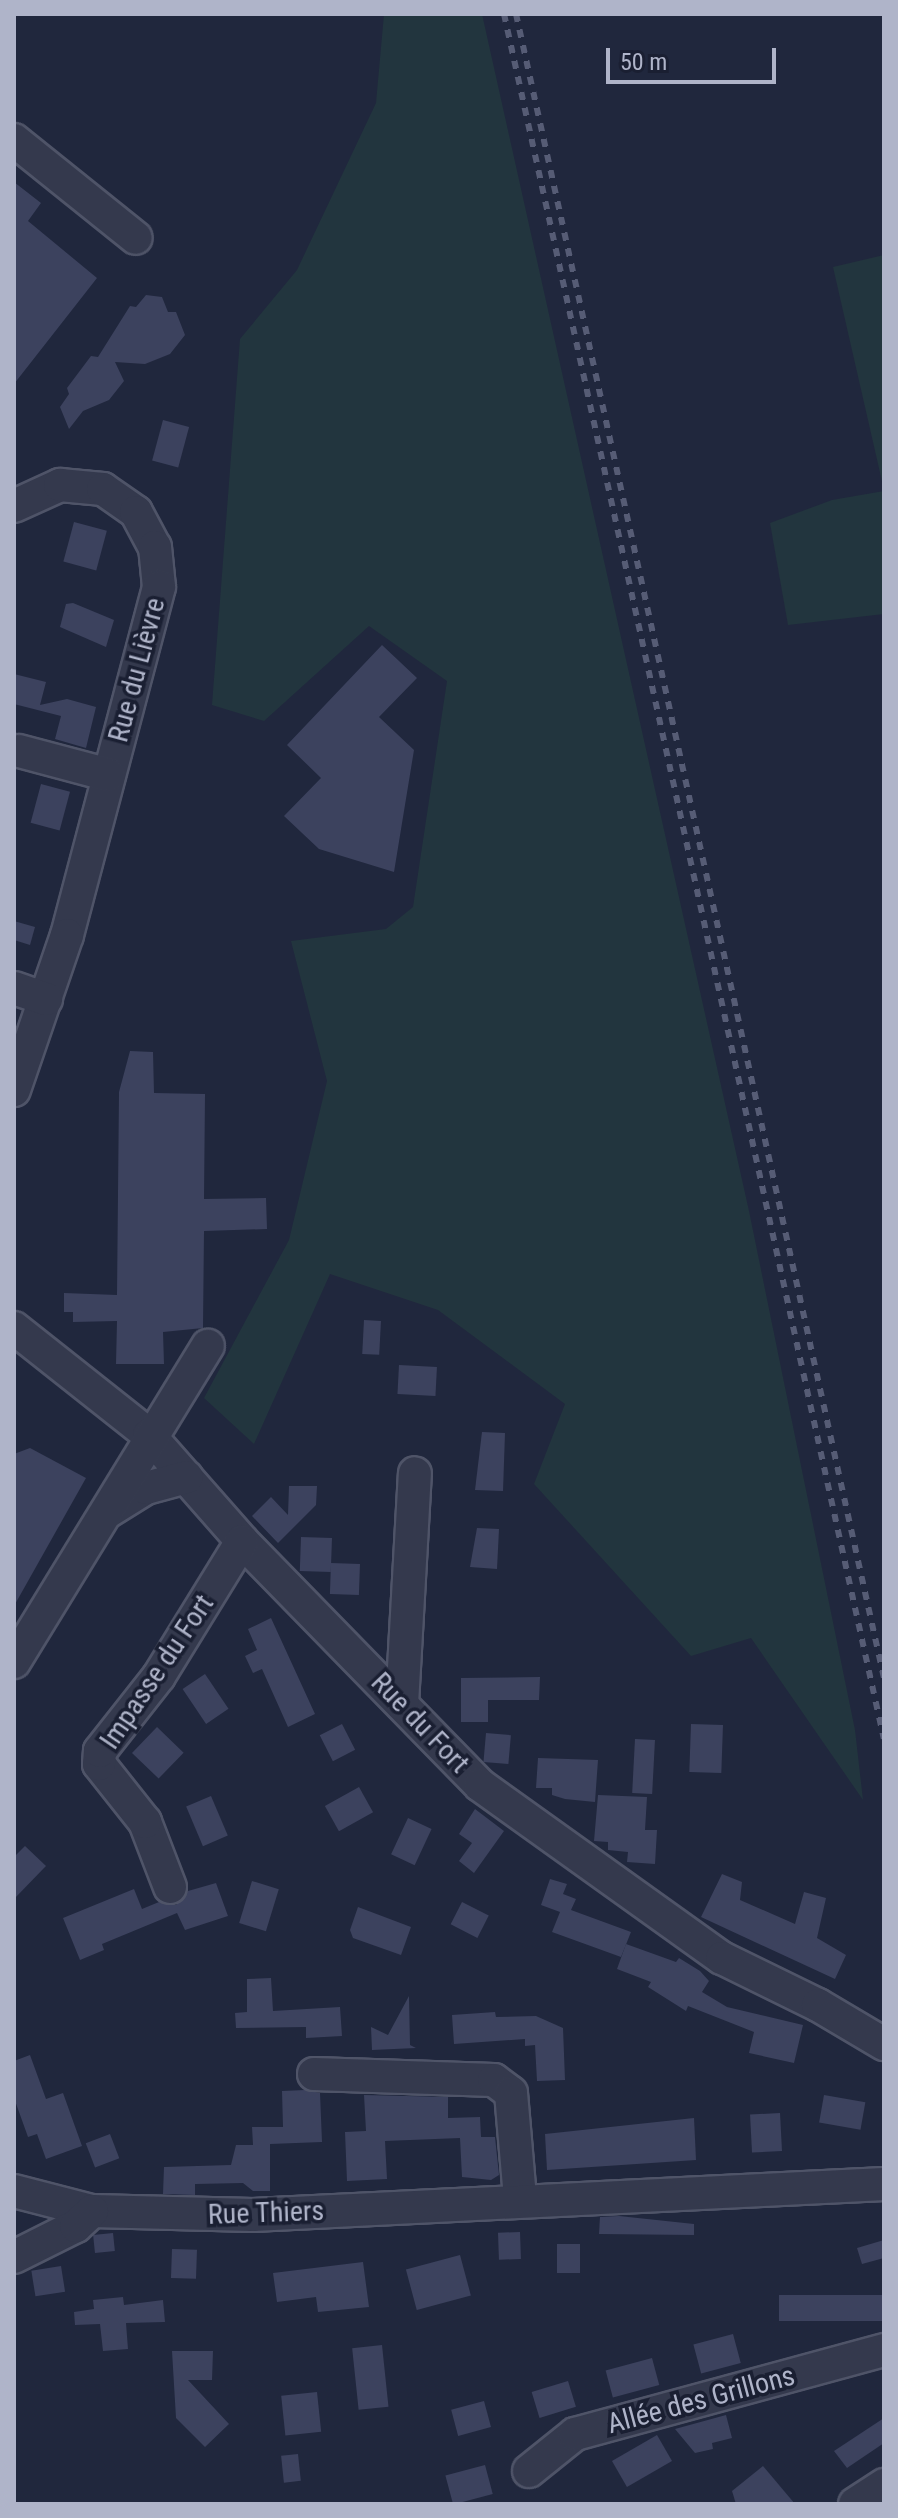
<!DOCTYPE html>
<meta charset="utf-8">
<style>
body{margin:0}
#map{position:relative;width:898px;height:2518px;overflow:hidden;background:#20273d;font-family:"Roboto Condensed",sans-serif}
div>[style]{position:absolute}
.green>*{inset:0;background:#22353e}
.building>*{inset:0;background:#3c425e;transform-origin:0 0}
.roads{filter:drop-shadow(2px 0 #4f5468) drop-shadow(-2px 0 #4f5468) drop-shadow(0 2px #4f5468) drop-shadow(0 -2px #4f5468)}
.minor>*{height:32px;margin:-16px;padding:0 16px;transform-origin:16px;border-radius:16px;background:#34394d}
.rail>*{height:6px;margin-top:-3px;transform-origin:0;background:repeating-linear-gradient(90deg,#565c75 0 8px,transparent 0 16px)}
span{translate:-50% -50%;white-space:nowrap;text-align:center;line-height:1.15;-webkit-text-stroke:7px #1a1f32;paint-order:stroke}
.street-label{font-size:28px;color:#afb4c9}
.frame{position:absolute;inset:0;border:16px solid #afb4c9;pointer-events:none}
.scale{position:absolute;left:606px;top:48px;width:170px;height:36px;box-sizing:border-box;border:4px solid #afb4c9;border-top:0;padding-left:10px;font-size:24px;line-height:28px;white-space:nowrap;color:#afb4c9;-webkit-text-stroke:6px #1a1f32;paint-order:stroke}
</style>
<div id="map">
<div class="green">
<i style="clip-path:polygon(384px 14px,482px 14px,749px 1211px,855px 1730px,863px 1800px,751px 1638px,691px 1656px,534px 1484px,565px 1404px,438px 1310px,330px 1274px,254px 1444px,204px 1398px,289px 1240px,327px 1081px,291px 941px,386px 929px,413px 907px,447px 681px,369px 626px,264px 721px,212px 705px,240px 339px,297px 270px,376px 103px)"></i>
<i style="clip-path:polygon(884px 255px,884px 490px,833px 267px)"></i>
<i style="clip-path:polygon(884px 491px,884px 614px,788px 625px,770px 523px,832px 500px)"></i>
</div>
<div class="building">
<i style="clip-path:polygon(14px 182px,41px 203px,28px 221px,97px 278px,14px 384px)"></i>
<i style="clip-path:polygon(146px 295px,162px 297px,168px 312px,176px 312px,185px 335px,170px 354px,145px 364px,115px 362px,124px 381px,109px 400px,83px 411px,69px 429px,60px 407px,69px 394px,67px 388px,91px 356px,98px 357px,130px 306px,136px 307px)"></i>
<i style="left:163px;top:420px;width:27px;height:42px;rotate:15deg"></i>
<i style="left:74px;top:522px;width:34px;height:41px;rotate:15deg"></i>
<i style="clip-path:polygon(73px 603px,114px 620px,106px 647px,60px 627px,66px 604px)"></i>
<i style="clip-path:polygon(382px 645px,417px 678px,379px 717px,414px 750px,394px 872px,319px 849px,284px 816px,321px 778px,287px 745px)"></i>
<i style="clip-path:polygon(14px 674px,46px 682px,40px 705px,67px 699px,96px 707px,86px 748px,55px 739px,61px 716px,14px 704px)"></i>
<i style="left:41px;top:784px;width:30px;height:40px;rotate:15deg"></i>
<i style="clip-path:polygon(14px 921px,35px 927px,30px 945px,14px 940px)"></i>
<i style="clip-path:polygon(130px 1051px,153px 1052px,154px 1093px,205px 1094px,204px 1199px,266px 1198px,267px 1229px,204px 1231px,203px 1328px,163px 1332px,164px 1364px,116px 1364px,117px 1321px,73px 1322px,73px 1312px,64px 1312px,64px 1293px,117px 1295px,119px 1092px)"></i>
<i style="left:364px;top:1320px;width:17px;height:34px;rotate:3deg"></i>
<i style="left:399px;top:1365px;width:38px;height:29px;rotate:3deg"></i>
<i style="clip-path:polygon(482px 1432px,505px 1433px,503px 1491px,475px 1490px)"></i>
<i style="clip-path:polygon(30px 1448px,86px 1478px,14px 1606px,14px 1454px)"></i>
<i style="clip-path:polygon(289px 1486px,317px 1486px,316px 1505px,278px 1543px,252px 1516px,271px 1497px,288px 1515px)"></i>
<i style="clip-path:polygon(477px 1528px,499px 1529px,497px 1569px,470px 1567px)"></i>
<i style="left:301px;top:1537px;width:31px;height:34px;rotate:2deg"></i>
<i style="left:331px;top:1563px;width:29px;height:31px;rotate:2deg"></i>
<i style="clip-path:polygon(271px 1618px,315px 1714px,288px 1727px,262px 1669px,253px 1673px,245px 1656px,257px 1650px,248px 1629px)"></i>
<i style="left:205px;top:1674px;width:42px;height:27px;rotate:56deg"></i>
<i style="clip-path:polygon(540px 1677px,539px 1700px,488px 1700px,488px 1722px,461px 1722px,461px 1678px)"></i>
<i style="left:342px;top:1724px;width:29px;height:25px;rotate:63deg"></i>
<i style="left:691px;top:1724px;width:32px;height:48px;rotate:2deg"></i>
<i style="left:157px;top:1727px;width:37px;height:36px;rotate:44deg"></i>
<i style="left:486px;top:1733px;width:25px;height:29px;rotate:5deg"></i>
<i style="left:635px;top:1739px;width:20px;height:54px;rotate:3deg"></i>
<i style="clip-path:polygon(538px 1758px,598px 1760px,595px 1802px,565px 1799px,552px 1795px,552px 1788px,536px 1788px)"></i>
<i style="left:359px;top:1787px;width:29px;height:39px;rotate:61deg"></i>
<i style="clip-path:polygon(598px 1795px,647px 1797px,645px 1830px,657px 1830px,655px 1864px,627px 1862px,628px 1852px,608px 1850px,608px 1842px,594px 1841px)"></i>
<i style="left:211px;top:1796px;width:43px;height:27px;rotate:67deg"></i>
<i style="clip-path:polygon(475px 1809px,504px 1831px,474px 1873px,459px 1861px,472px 1843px,459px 1834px)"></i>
<i style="left:408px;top:1818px;width:26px;height:40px;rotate:25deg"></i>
<i style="clip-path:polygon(25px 1846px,46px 1866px,14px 1899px,14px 1857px)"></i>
<i style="clip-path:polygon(722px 1874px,742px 1882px,740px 1900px,795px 1924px,804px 1892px,826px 1898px,817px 1938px,846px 1955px,835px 1979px,701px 1917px)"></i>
<i style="clip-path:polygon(550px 1879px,567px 1884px,563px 1894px,576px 1899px,571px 1910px,631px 1932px,621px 1957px,552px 1932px,560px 1912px,541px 1905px)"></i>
<i style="left:252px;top:1881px;width:28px;height:44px;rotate:17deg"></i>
<i style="clip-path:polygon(216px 1883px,228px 1916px,185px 1930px,177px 1913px,102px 1944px,104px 1950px,80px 1960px,63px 1918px,134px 1889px,142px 1909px,159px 1902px,176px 1905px,188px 1891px)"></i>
<i style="left:462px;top:1902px;width:30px;height:25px;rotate:27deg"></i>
<i style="clip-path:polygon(358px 1907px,411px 1927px,401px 1955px,353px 1938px,350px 1930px)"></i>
<i style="clip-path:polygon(626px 1944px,676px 1962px,679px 1958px,700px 1971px,709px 1981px,702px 1992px,727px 2007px,803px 2025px,794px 2063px,749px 2053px,754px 2032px,688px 2006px,686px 2011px,648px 1987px,651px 1982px,617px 1969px)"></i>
<i style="clip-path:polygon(271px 1978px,273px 2011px,340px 2007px,342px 2036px,306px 2038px,306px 2027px,236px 2028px,235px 2013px,247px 2012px,247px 1979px)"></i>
<i style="clip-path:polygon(409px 1996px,410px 2045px,416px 2048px,372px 2050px,371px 2027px,388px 2035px)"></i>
<i style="clip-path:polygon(495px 2012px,496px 2017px,536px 2016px,563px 2028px,565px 2080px,537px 2081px,535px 2045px,525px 2046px,525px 2039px,454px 2044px,452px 2015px)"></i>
<i style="clip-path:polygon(30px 2055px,46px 2099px,63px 2093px,82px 2146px,46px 2159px,37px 2134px,28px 2137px,14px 2098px,14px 2061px)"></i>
<i style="clip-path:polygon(305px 2090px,320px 2093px,322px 2142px,270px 2144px,270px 2191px,253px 2191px,243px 2183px,195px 2184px,195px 2195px,163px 2194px,164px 2167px,231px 2165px,236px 2145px,253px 2145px,252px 2127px,283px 2127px,282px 2091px)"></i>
<i style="clip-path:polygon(364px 2095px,448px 2097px,448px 2118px,480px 2117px,481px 2137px,495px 2137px,499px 2175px,491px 2180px,462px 2177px,460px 2138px,385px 2141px,387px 2179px,347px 2181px,345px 2132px,366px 2131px)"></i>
<i style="left:824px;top:2095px;width:42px;height:28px;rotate:10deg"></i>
<i style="left:780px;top:2113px;width:38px;height:30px;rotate:87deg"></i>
<i style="clip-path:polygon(694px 2118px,696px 2160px,547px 2170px,545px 2134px)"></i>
<i style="left:110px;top:2134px;width:26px;height:26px;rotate:69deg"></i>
<i style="clip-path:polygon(619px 2216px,694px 2224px,694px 2235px,599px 2234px,600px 2217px)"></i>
<i style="left:520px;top:2232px;width:27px;height:22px;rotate:88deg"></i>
<i style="left:113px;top:2233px;width:18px;height:20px;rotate:84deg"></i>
<i style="clip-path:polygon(884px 2240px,884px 2258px,862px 2264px,857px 2248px)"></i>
<i style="left:557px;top:2244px;width:23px;height:29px"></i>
<i style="left:172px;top:2249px;width:25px;height:29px;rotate:2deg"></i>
<i style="left:460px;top:2255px;width:42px;height:56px;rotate:75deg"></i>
<i style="clip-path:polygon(363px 2262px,369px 2307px,318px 2312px,316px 2297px,277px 2302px,273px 2273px)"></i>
<i style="left:61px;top:2266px;width:26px;height:30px;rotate:81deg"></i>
<i style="left:884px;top:2295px;width:26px;height:105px;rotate:90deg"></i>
<i style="clip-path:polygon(123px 2297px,124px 2305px,163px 2300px,165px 2322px,126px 2323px,128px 2349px,103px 2351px,100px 2324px,75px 2325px,74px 2312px,94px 2309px,93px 2300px)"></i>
<i style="left:733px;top:2334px;width:30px;height:41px;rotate:75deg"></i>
<i style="left:382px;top:2345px;width:62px;height:30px;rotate:84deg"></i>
<i style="clip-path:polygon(172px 2351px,213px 2351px,212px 2380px,188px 2380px,229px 2424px,205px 2447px,176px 2418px)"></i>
<i style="left:652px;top:2358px;width:28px;height:48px;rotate:75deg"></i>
<i style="left:568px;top:2381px;width:27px;height:38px;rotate:73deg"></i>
<i style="left:317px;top:2392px;width:40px;height:36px;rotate:84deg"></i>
<i style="left:484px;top:2401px;width:27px;height:34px;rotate:75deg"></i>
<i style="clip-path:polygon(726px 2415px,732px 2438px,712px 2443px,713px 2449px,695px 2453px,675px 2429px)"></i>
<i style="clip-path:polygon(884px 2418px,884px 2443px,847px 2468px,834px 2451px)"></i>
<i style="left:657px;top:2435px;width:30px;height:52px;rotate:60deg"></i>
<i style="left:298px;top:2454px;width:27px;height:17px;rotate:84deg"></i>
<i style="left:485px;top:2465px;width:30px;height:41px;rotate:75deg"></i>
<i style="clip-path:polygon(763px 2466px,795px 2504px,736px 2504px,732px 2491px)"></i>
</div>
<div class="roads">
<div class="minor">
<i style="left:14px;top:140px;width:156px;rotate:38.8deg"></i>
<i style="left:14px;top:506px;width:51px;rotate:-24.5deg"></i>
<i style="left:60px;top:485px;width:43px;rotate:5.3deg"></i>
<i style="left:103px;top:489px;width:40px;rotate:34.9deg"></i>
<i style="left:136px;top:512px;width:40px;rotate:62deg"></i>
<i style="left:155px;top:547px;width:40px;rotate:84.3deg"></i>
<i style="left:159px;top:587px;width:360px;rotate:104.8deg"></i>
<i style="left:67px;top:935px;width:164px;rotate:108.9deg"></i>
<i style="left:19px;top:751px;width:93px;rotate:14.9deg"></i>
<i style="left:14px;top:988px;width:34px;rotate:19deg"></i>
<i style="left:14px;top:1328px;width:172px;rotate:38.4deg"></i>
<i style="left:149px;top:1435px;width:141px;rotate:48.7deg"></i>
<i style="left:242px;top:1541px;width:341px;rotate:45.7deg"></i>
<i style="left:480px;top:1785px;width:297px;rotate:35.6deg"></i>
<i style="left:722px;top:1958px;width:107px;rotate:26.1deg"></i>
<i style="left:818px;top:2005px;width:77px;rotate:30.6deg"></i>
<i style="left:109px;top:1511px;width:44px;rotate:-31.9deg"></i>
<i style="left:146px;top:1488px;width:42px;rotate:-15deg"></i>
<i style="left:14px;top:1662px;width:371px;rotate:-58.5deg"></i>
<i style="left:402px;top:1704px;width:231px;rotate:-86.8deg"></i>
<i style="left:170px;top:1887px;width:70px;rotate:-111deg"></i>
<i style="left:145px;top:1822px;width:74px;rotate:-128.4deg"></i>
<i style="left:99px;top:1764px;width:13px;rotate:-86deg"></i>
<i style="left:100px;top:1751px;width:95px;rotate:-51.8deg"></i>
<i style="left:159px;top:1676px;width:158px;rotate:-58.4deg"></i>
<i style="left:314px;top:2074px;width:180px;rotate:1.9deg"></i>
<i style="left:494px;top:2080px;width:21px;rotate:37deg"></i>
<i style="left:511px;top:2093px;width:106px;rotate:85.1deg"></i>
<i style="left:14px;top:2191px;width:81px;rotate:14.4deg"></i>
<i style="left:92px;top:2211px;width:161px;rotate:1.4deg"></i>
<i style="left:253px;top:2215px;width:632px;rotate:-2.81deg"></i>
<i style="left:14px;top:2257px;width:69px;rotate:-26.6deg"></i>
<i style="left:76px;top:2226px;width:22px;rotate:-43deg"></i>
<i style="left:529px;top:2471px;width:59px;rotate:-38.8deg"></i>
<i style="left:575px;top:2434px;width:320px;rotate:-15.2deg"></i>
<i style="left:855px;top:2504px;width:35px;rotate:-33deg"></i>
</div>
</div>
<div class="rail">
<i style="left:504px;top:14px;width:1766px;rotate:77.58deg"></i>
<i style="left:516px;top:14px;width:1704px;rotate:77.53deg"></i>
</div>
<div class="street-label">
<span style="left:137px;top:670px;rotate:-75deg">Rue du Lièvre</span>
<span style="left:157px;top:1672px;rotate:-56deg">Impasse du Fort</span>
<span style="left:420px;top:1723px;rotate:46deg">Rue du Fort</span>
<span style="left:266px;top:2213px;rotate:-2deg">Rue Thiers</span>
<span style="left:701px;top:2400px;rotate:-15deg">Allée des Grillons</span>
</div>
<div class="frame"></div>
<div class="scale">50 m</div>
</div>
